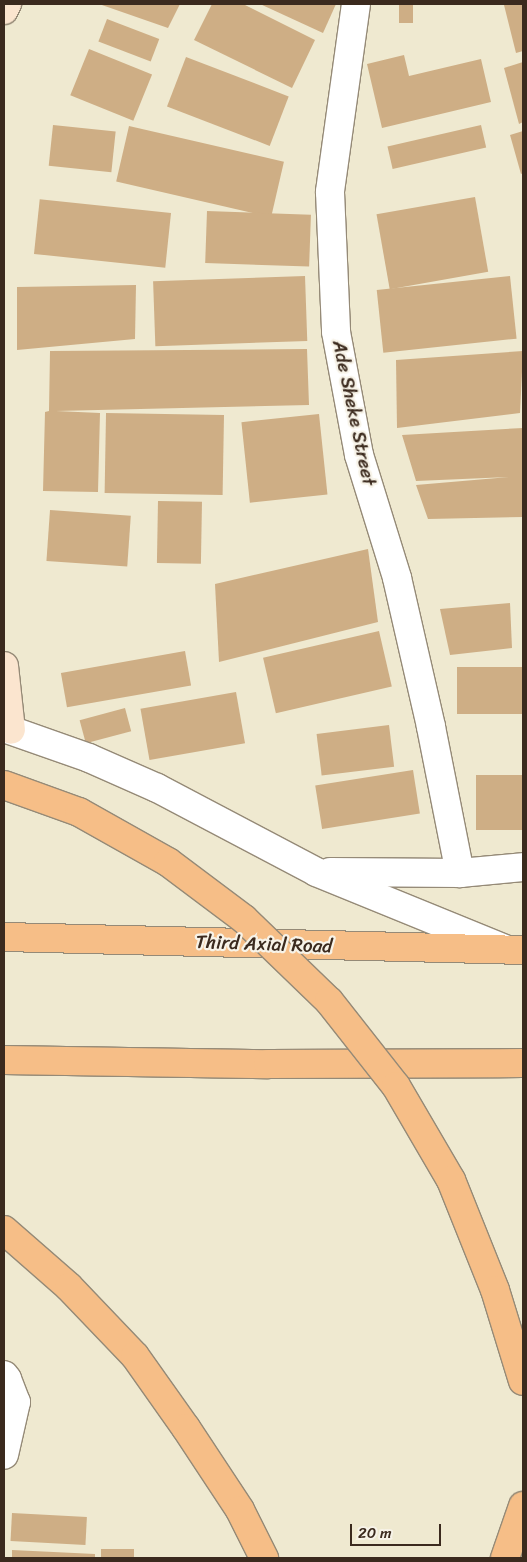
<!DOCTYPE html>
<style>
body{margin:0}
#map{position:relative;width:527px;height:1562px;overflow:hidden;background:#efe9d0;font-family:Sriracha,sans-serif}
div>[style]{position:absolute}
.building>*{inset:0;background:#ceae85;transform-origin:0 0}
.roads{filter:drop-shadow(1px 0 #958a77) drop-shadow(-1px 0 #958a77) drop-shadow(0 1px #958a77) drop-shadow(0 -1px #958a77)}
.street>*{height:28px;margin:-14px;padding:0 14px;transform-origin:14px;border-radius:14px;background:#fff}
.secondary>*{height:28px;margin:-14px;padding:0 14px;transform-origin:14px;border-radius:14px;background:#fbe5cf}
.highway>*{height:28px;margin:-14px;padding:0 14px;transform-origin:14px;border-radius:14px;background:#f6be87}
.bridges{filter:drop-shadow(1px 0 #958a77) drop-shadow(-1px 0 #958a77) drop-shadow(0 1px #958a77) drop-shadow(0 -1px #958a77)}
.highway-bridge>*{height:28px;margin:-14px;padding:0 14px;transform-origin:14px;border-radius:14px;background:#f6be87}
span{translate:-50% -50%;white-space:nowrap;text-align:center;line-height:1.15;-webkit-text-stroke:4.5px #f7f3e8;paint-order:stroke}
.street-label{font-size:19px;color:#3b2a1e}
.frame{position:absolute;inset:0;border:5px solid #3b2a1e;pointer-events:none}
.scale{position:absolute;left:350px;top:1524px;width:91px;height:22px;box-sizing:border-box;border:2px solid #3b2a1e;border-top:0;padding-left:6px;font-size:15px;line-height:18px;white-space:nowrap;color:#3b2a1e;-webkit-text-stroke:4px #f7f3e8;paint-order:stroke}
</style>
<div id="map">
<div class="building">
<i style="clip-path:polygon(99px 4px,180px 4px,168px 28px)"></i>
<i style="clip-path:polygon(212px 4px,243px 4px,315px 40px,292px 88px,194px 40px)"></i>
<i style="clip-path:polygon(260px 4px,336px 4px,323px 33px)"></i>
<i style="left:399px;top:4px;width:14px;height:19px"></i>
<i style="clip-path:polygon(510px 4px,523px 4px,523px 51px,516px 53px,504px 5px)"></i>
<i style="left:107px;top:19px;width:56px;height:24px;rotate:21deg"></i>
<i style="left:89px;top:49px;width:68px;height:50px;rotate:22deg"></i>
<i style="clip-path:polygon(404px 55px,409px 76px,481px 59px,491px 102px,382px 128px,367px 64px)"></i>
<i style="left:186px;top:57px;width:110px;height:53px;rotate:21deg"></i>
<i style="clip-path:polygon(523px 62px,523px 122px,519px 124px,504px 68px)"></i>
<i style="left:53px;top:125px;width:63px;height:41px;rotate:6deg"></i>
<i style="left:481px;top:125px;width:23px;height:96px;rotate:77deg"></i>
<i style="left:129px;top:126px;width:159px;height:57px;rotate:13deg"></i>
<i style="clip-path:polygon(523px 131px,523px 173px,521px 174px,510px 135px)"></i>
<i style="left:475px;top:197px;width:76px;height:100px;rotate:80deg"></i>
<i style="left:207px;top:211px;width:104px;height:52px;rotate:2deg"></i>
<i style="left:171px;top:213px;width:55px;height:132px;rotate:96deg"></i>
<i style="left:305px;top:276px;width:65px;height:152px;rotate:88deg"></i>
<i style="left:510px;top:276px;width:63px;height:134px;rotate:84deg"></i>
<i style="clip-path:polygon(136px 285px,135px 339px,17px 350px,17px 287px)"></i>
<i style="clip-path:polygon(307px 349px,309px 405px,56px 411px,100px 413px,98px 492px,43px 491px,45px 412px,49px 411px,50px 351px)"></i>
<i style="clip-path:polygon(523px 351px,520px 413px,397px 428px,396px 360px)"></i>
<i style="left:319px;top:414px;width:81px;height:78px;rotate:84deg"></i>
<i style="left:224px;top:415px;width:80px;height:118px;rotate:91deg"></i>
<i style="clip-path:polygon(523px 428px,523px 517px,428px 519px,416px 485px,509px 477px,416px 481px,402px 435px)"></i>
<i style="left:158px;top:501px;width:44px;height:62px;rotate:1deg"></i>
<i style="left:50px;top:510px;width:81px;height:51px;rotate:4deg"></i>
<i style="clip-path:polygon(368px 549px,378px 622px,219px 662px,215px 584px)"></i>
<i style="clip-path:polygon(510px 603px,512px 648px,450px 655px,440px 609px)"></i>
<i style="left:379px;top:631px;width:57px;height:119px;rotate:77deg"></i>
<i style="left:185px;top:651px;width:35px;height:126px;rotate:80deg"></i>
<i style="left:523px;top:667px;width:47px;height:66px;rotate:90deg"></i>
<i style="left:236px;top:692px;width:52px;height:97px;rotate:80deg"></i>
<i style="left:125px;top:708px;width:24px;height:47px;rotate:75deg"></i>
<i style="left:389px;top:725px;width:42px;height:73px;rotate:83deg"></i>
<i style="left:413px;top:770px;width:44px;height:99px;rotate:81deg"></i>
<i style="left:523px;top:775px;width:55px;height:47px;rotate:90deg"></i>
<i style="left:12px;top:1513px;width:75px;height:28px;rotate:3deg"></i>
<i style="left:101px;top:1549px;width:33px;height:9px"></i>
<i style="clip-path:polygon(12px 1550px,95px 1554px,95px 1558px,12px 1558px)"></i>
</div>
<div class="roads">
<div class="street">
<i style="left:356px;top:4px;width:190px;rotate:97.9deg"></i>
<i style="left:330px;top:192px;width:140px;rotate:87.5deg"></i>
<i style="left:336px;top:332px;width:125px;rotate:79.4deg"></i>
<i style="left:359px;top:455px;width:129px;rotate:72.8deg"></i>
<i style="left:397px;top:578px;width:153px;rotate:77.1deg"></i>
<i style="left:431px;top:727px;width:149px;rotate:78.8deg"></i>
<i style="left:4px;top:728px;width:90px;rotate:19.4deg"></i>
<i style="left:89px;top:758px;width:74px;rotate:23.8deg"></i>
<i style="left:157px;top:788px;width:180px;rotate:27.8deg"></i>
<i style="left:316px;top:872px;width:204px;rotate:22.2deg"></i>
<i style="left:330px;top:872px;width:130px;rotate:0.4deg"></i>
<i style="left:460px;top:873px;width:63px;rotate:-5.4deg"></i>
<i style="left:4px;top:1375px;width:5px;rotate:53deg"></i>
<i style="left:7px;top:1379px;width:25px;rotate:69deg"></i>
<i style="left:16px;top:1402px;width:54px;rotate:102.8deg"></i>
</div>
<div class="secondary">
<i style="left:4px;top:10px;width:7px;rotate:-63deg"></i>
<i style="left:4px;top:666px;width:64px;rotate:83.8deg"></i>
</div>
<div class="highway">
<i style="left:4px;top:937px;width:519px;rotate:1.43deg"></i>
<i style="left:4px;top:1060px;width:264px;rotate:0.9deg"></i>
<i style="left:268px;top:1064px;width:255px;rotate:-0.2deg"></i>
<i style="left:4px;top:1230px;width:86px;rotate:41.2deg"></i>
<i style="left:69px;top:1287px;width:95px;rotate:46.3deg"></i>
<i style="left:135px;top:1356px;width:88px;rotate:54.7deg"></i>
<i style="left:186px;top:1428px;width:98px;rotate:56.6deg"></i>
<i style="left:240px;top:1510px;width:54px;rotate:63.4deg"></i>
<i style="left:505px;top:1558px;width:55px;rotate:-70.9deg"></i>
</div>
</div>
<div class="bridges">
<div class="highway-bridge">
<i style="left:4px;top:785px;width:80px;rotate:19.8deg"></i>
<i style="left:79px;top:812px;width:102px;rotate:29.3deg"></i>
<i style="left:168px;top:862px;width:95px;rotate:36.9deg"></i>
<i style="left:244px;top:919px;width:118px;rotate:44deg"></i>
<i style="left:329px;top:1001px;width:108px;rotate:51.8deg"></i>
<i style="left:396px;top:1086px;width:109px;rotate:59.7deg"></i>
<i style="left:451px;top:1180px;width:118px;rotate:68.2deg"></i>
<i style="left:495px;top:1290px;width:95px;rotate:72.9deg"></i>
</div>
</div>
<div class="street-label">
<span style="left:354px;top:413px;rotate:78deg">Ade Sheke Street</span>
<span style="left:264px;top:944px;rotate:2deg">Third Axial Road</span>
</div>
<div class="frame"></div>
<div class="scale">20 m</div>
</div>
